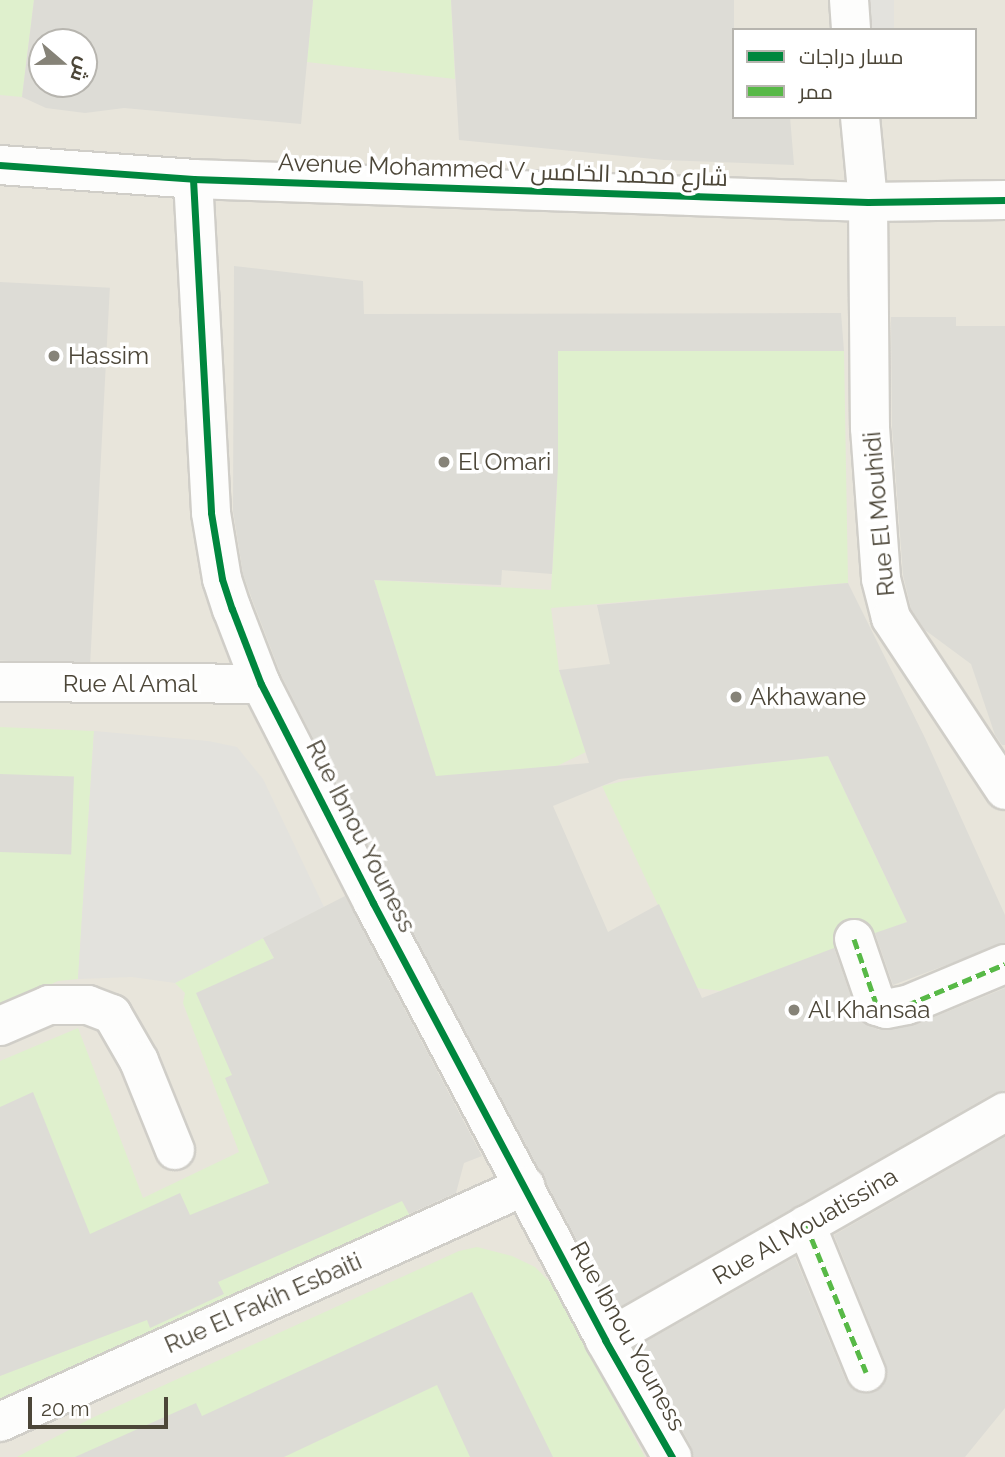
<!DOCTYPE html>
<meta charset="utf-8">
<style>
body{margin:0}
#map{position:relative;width:1005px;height:1457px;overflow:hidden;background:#f3f3ee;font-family:Raleway,Cairo,sans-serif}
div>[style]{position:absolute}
.residential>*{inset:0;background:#e8e5db}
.green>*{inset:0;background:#dff0cd}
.parking>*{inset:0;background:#e3e2dd;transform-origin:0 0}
.building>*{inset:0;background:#dddcd6;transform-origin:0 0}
.roads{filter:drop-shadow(2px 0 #d0cec8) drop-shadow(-2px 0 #d0cec8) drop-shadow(0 2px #d0cec8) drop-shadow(0 -2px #d0cec8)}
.pedestrian>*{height:38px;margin:-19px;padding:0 19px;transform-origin:19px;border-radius:19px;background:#fdfdfc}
.minor>*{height:38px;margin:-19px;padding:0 19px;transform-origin:19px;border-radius:19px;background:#fdfdfc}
.tertiary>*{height:38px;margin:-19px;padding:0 19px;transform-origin:19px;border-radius:19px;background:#fdfdfc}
.quiet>*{height:5px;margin-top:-2.5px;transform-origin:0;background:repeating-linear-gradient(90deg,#58b947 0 10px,transparent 0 15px)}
.cycleway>*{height:7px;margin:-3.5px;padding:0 3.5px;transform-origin:3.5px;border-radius:3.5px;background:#00873e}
.dots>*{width:19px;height:19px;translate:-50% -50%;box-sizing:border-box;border:4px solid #fff;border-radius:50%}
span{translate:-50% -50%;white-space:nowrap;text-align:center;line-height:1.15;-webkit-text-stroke:7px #fff;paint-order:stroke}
.street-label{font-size:24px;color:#4c4638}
.poi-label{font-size:24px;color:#4c4638}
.left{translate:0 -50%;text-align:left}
.legend{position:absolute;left:732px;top:28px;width:245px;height:91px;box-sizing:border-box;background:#fff;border:2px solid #b7b5af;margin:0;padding:9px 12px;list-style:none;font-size:21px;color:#4c4638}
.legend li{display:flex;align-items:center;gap:14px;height:35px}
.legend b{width:35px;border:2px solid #b7b5af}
.north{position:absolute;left:28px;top:28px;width:70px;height:70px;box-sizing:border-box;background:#fff;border:2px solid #b7b5af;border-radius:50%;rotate:110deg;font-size:19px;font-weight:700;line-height:28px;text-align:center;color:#4c4638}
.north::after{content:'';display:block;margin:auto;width:24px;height:32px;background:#868378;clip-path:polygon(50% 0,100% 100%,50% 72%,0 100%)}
.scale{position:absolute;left:28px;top:1397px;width:140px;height:32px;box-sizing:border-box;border:4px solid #4c4638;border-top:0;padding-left:9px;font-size:21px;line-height:24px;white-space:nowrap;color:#4c4638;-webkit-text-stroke:5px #fff;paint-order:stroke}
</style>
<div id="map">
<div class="residential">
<i style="clip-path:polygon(evenodd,0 0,1005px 0,1005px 1457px,0 1457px,0 0,734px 30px,975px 30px,975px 117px,734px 117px,734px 30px,0 0,42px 42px,84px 42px,84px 84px,42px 84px,42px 42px)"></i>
</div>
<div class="green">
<i style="clip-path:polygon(0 0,34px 0,22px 97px,0 95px)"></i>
<i style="clip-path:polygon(313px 0,451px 0,455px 79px,307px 62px)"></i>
<i style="clip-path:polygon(558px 351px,844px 351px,848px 583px,551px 608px,559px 670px,586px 752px,557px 766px,436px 777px,374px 580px,551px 590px,557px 491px)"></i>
<i style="clip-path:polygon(0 727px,94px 731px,78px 979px,58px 981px,0 1008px)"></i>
<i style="clip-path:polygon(828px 756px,907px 922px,721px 991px,697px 988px,602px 786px,647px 776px)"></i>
<i style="clip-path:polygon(263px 938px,412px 1219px,0 1404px,0 1061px,78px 1028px,143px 1198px,239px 1152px,183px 1003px,185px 993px,175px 983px)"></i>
<i style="clip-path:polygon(477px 1247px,512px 1256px,535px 1267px,552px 1284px,645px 1457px,17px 1457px,94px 1417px,459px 1251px)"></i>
</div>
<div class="parking">
<i style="left:849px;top:0;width:45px;height:30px"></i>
<i style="clip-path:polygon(94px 731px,208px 741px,237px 747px,263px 779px,324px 907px,175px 983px,132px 977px,78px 979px)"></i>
</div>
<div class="building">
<i style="clip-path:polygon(evenodd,34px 0,313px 0,301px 124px,124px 108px,85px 113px,46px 108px,22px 97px,34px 0,42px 42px,84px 42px,84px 84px,42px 84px,42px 42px)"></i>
<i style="clip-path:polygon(451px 0,734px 0,734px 117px,790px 117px,794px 165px,664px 160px,459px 140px)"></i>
<i style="clip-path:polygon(234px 266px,363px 281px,364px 314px,841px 313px,844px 351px,558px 351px,558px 466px,552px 574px,502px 570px,501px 585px,374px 580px,436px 776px,589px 763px,559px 670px,610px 664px,597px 605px,848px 583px,925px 738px,1005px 915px,1005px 943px,893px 985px,875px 933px,907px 922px,828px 756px,619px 779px,553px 806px,608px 932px,659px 904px,702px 998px,834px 948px,857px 1014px,862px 1022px,879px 1030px,915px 1025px,1005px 988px,1005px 1090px,994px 1093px,614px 1310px,392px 893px,281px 675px,253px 602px,243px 574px,233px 511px)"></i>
<i style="left:0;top:282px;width:110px;height:378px;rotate:3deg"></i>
<i style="clip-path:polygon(891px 317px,956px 317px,956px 326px,1005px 326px,1005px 745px,1002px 745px,995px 735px,971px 664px,925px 630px,911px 609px,903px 575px,892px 427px)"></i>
<i style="left:0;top:774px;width:74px;height:78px;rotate:2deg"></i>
<i style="clip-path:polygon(345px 896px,482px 1156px,464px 1163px,456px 1193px,409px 1214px,402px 1201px,218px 1282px,224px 1294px,150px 1328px,147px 1320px,0 1376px,0 1107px,33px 1092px,90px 1234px,180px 1193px,190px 1215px,269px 1183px,225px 1078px,232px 1075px,196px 993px,274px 958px,263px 938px)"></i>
<i style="clip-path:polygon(1005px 1137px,1005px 1408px,965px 1457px,694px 1457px,691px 1446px,635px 1348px,795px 1257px,846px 1381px,852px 1389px,862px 1393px,875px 1392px,883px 1386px,887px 1376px,886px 1364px,834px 1235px)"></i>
<i style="clip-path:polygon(472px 1292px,553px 1457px,470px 1457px,437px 1385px,284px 1457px,75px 1457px,196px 1403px,202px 1416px)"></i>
</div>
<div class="roads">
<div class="pedestrian">
<i style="left:854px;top:939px;width:71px;rotate:71.1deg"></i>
<i style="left:877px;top:1006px;width:9px;rotate:18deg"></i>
<i style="left:886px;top:1009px;width:21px;rotate:-11deg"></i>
<i style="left:907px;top:1005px;width:106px;rotate:-22.7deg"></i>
<i style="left:806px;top:1225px;width:159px;rotate:67.8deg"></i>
</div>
<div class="minor">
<i style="left:849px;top:0;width:30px;rotate:86deg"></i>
<i style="left:860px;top:117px;width:85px;rotate:84.6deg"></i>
<i style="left:868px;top:202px;width:226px;rotate:89.5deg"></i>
<i style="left:870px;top:428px;width:151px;rotate:85.8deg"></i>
<i style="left:881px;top:579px;width:40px;rotate:75.6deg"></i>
<i style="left:891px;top:618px;width:206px;rotate:56.5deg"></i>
<i style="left:193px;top:179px;width:334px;rotate:86.9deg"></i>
<i style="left:211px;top:513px;width:67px;rotate:80.5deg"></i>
<i style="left:222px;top:579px;width:32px;rotate:72deg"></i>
<i style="left:232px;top:609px;width:80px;rotate:68.9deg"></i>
<i style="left:261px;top:684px;width:246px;rotate:62.9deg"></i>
<i style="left:373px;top:903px;width:495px;rotate:62deg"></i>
<i style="left:605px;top:1340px;width:135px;rotate:60.2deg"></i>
<i style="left:0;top:682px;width:261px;rotate:0.4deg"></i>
<i style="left:0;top:1026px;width:53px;rotate:-23.2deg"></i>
<i style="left:49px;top:1005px;width:39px"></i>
<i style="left:88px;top:1005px;width:26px;rotate:21deg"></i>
<i style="left:112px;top:1014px;width:54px;rotate:60.1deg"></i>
<i style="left:139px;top:1061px;width:96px;rotate:68deg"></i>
<i style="left:605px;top:1340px;width:460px;rotate:-29.7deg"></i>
<i style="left:0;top:1422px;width:576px;rotate:-24.21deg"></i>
</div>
<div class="tertiary">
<i style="left:0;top:165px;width:194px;rotate:4.1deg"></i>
<i style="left:193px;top:179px;width:675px;rotate:1.95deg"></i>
<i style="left:868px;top:202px;width:137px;rotate:-0.8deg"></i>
</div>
</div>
<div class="quiet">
<i style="left:854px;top:939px;width:71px;rotate:71.1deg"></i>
<i style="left:877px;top:1006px;width:9px;rotate:18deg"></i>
<i style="left:886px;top:1009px;width:21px;rotate:-11deg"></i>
<i style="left:907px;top:1005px;width:106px;rotate:-22.7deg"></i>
<i style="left:806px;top:1225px;width:159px;rotate:67.8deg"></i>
</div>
<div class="cycleway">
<i style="left:0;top:165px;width:194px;rotate:4.1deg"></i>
<i style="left:193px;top:179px;width:675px;rotate:1.95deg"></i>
<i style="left:868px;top:202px;width:137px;rotate:-0.8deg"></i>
<i style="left:193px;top:179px;width:334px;rotate:86.9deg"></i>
<i style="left:211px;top:513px;width:67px;rotate:80.5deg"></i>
<i style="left:222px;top:579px;width:32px;rotate:72deg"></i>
<i style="left:232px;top:609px;width:80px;rotate:68.9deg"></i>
<i style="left:261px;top:684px;width:246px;rotate:62.9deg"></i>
<i style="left:373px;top:903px;width:495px;rotate:62deg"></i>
<i style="left:605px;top:1340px;width:135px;rotate:60.2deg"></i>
</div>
<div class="dots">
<i style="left:54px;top:356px;background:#868378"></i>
<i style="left:444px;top:462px;background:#868378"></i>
<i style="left:736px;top:697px;background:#868378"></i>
<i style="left:794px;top:1010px;background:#868378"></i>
</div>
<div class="street-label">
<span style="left:503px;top:170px;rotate:2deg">Avenue Mohammed V شارع محمد الخامس</span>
<span style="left:879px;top:514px;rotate:-95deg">Rue El Mouhidi</span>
<span style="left:130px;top:684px">Rue Al Amal</span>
<span style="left:361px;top:836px;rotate:63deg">Rue Ibnou Youness</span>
<span style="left:805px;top:1226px;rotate:-30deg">Rue Al Mouatissina</span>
<span style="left:263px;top:1303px;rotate:-24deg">Rue El Fakih Esbaiti</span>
<span style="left:628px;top:1336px;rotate:61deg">Rue Ibnou Youness</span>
</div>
<div class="poi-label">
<span class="left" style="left:68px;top:356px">Hassim</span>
<span class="left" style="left:458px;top:462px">El Omari</span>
<span class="left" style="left:750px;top:697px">Akhawane</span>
<span class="left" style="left:808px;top:1010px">Al Khansaa</span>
</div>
<ul class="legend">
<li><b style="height:9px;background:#00873e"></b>مسار دراجات</li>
<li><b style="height:9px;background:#58b947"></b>ممر</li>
</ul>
<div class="north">ش</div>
<div class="scale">20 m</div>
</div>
